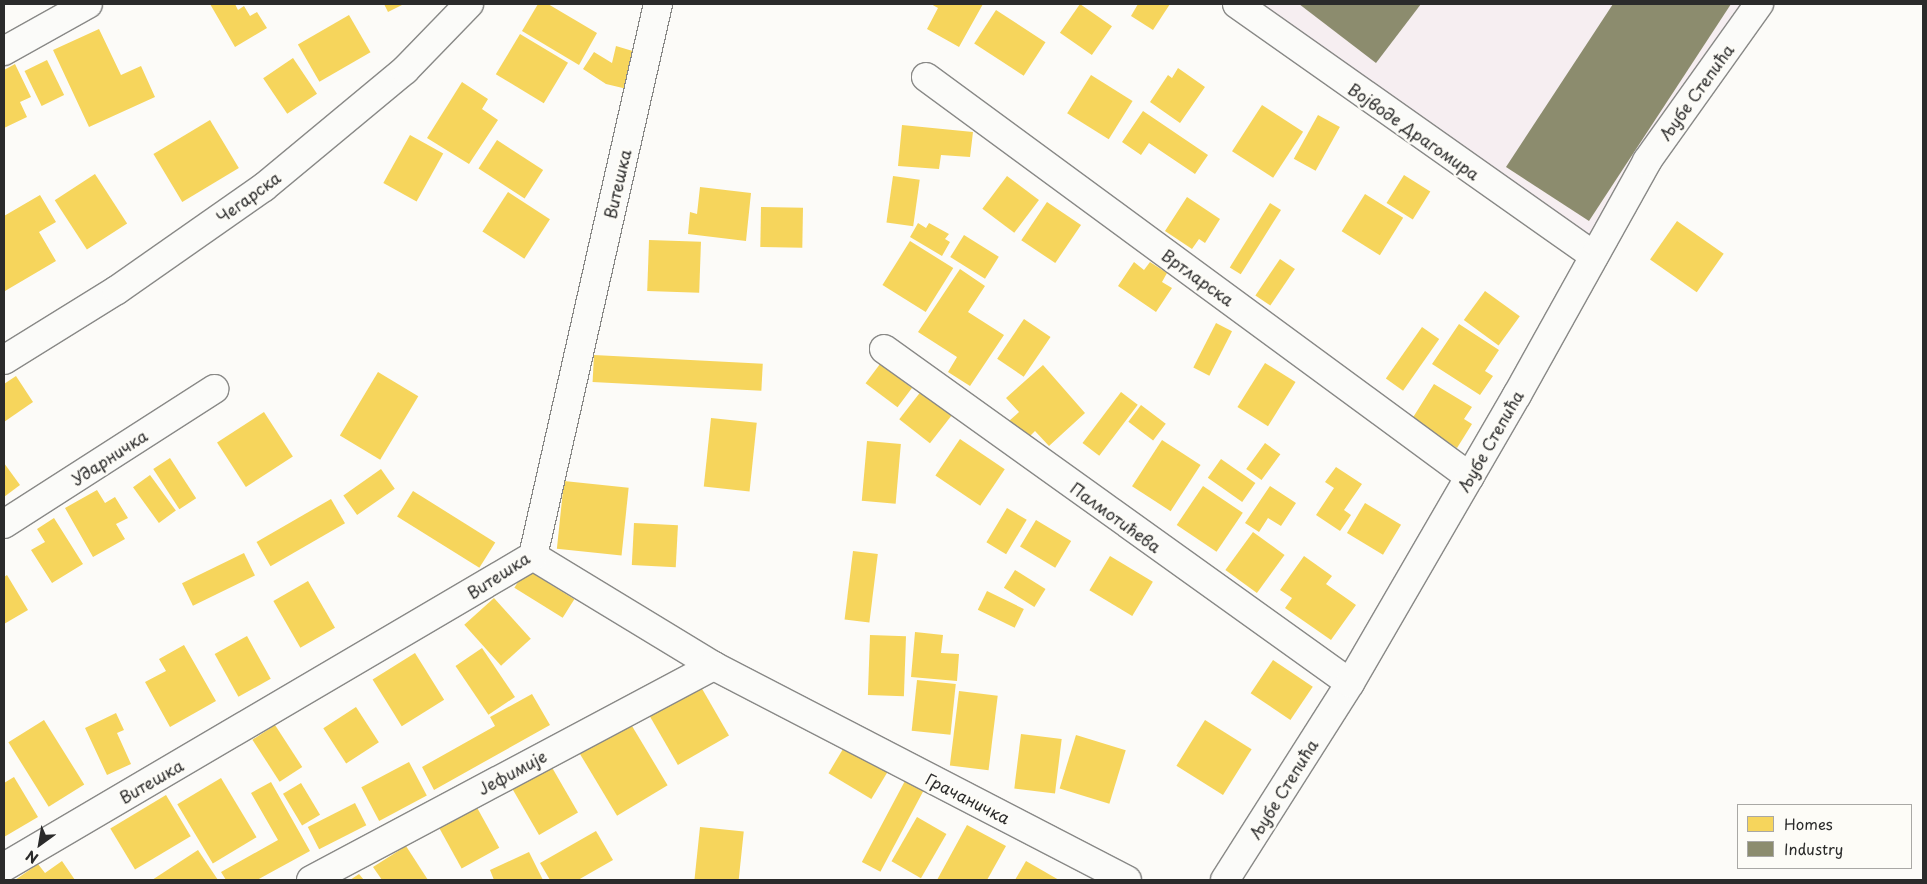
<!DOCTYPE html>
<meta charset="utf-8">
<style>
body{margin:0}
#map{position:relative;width:1927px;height:884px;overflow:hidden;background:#fcfbf8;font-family:"Playpen Sans",sans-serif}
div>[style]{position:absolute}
.built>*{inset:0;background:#f6eef1}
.homes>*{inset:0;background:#f6d55c;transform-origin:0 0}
.industry>*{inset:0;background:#8c8c6e}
.roads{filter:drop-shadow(1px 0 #898987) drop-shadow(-1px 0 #898987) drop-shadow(0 1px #898987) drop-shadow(0 -1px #898987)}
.minor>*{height:28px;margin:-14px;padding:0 14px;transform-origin:14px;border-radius:14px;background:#fbfbf9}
span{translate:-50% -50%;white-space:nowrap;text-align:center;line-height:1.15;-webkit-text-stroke:5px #fdfcf7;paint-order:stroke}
.street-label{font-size:16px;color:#2b2b2b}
.frame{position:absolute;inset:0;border:5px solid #2b2b2b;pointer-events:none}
.legend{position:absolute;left:1737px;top:804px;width:175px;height:65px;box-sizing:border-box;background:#fdfcf7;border:1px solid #a9a8a5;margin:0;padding:6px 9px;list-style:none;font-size:15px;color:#2b2b2b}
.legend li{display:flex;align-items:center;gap:10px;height:25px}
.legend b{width:25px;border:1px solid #a9a8a5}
.north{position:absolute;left:15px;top:819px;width:50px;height:50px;-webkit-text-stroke:4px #fdfcf7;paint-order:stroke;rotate:212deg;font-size:14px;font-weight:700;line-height:20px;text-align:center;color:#2b2b2b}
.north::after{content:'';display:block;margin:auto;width:18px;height:22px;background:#2b2b2b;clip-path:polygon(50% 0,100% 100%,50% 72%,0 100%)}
</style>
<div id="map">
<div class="built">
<i style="clip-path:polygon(1250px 4px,1754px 4px,1594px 256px)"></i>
</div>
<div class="homes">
<i style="clip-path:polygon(210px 4px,235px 4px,238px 10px,244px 6px,250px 16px,257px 12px,267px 28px,235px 47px)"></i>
<i style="clip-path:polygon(384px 4px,404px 4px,388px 12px)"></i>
<i style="clip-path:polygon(538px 4px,548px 4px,597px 33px,579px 65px,522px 31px)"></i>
<i style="clip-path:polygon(931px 4px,983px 4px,959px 47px,927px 29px,938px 8px)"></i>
<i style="left:1080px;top:4px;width:39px;height:35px;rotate:35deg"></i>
<i style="clip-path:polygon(1138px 4px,1170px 4px,1153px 30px,1131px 16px)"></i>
<i style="left:996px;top:10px;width:59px;height:40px;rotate:33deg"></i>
<i style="left:349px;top:15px;width:43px;height:59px;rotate:60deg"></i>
<i style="clip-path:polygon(99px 29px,121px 75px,141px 66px,155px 97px,89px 127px,53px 50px)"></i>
<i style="left:520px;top:34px;width:56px;height:47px;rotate:31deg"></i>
<i style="clip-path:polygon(616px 46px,636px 52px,627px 89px,606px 84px,583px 69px,594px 52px,612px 63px)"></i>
<i style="left:293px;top:58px;width:43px;height:36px;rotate:56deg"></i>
<i style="left:47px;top:60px;width:39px;height:25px;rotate:64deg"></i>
<i style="clip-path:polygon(15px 64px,31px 97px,20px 102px,27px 117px,4px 128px,4px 70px)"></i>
<i style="clip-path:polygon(1178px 68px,1205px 87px,1180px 123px,1150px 102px,1168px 75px,1172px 78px)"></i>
<i style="left:1091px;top:75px;width:49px;height:45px;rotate:32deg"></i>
<i style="clip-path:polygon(462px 82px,488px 99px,482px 109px,498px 120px,469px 164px,427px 138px)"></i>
<i style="left:1262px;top:105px;width:49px;height:55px;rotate:33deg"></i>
<i style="clip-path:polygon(1143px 111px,1208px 155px,1195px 174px,1149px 143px,1141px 155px,1122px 142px)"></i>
<i style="left:1318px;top:115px;width:25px;height:50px;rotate:29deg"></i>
<i style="left:210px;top:120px;width:56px;height:66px;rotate:59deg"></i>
<i style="clip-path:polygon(902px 125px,973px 132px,970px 157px,941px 155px,939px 169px,898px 166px)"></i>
<i style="left:410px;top:135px;width:38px;height:55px;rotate:29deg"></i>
<i style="left:497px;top:140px;width:55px;height:34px;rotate:33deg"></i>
<i style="left:95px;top:174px;width:59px;height:48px;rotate:57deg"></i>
<i style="left:1404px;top:175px;width:31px;height:33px;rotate:32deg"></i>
<i style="left:893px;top:176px;width:27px;height:47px;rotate:8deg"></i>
<i style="left:1007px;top:176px;width:40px;height:41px;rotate:37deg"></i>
<i style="clip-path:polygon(700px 187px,751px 193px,746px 241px,688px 234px,690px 212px,697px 214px)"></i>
<i style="left:508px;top:192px;width:50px;height:47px;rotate:33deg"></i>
<i style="left:1365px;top:194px;width:45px;height:44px;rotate:32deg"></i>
<i style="clip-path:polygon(40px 195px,56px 222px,39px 232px,56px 261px,5px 291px,4px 216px)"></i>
<i style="clip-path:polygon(1187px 197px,1220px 219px,1205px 243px,1199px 239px,1192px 249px,1165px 231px)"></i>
<i style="left:1047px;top:202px;width:41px;height:46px;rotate:34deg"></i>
<i style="left:1270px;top:203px;width:13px;height:76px;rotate:32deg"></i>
<i style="left:761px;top:207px;width:42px;height:40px;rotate:1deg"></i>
<i style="left:1677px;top:221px;width:57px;height:47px;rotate:35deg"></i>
<i style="clip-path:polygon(918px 223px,926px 228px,929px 223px,949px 234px,945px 239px,950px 242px,942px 256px,910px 237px)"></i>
<i style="left:964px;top:235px;width:41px;height:26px;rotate:32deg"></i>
<i style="left:649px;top:240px;width:52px;height:51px;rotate:2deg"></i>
<i style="left:910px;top:241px;width:51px;height:52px;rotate:32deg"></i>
<i style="left:1280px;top:259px;width:18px;height:44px;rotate:34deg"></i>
<i style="clip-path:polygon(1134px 262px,1144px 270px,1150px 262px,1167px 273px,1162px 282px,1172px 288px,1156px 312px,1118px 286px)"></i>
<i style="clip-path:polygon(960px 269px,985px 286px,968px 312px,1004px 335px,970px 386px,948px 372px,957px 357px,918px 332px)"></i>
<i style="left:1485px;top:291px;width:43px;height:36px;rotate:36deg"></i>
<i style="left:1024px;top:319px;width:32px;height:48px;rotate:34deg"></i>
<i style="left:1216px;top:323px;width:18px;height:50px;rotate:27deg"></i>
<i style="clip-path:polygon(1459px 324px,1499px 350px,1485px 371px,1493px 376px,1480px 395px,1432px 364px)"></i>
<i style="left:1422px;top:327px;width:21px;height:63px;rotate:35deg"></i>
<i style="left:594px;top:355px;width:169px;height:27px;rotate:3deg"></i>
<i style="left:1265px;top:363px;width:36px;height:52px;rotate:32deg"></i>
<i style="left:880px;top:364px;width:40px;height:24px;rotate:37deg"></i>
<i style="clip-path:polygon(1043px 365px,1085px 413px,1049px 446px,1035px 431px,1026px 440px,1009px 421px,1019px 412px,1006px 398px)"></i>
<i style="left:378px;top:372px;width:47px;height:74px;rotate:31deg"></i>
<i style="clip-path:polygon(16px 376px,33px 402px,4px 422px,4px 384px)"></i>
<i style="clip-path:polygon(1434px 384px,1472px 407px,1464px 419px,1472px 424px,1457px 448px,1412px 419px)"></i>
<i style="left:922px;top:390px;width:39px;height:37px;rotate:38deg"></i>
<i style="left:1121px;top:392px;width:21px;height:64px;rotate:37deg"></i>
<i style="left:1141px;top:405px;width:31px;height:21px;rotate:37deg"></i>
<i style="left:264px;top:412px;width:53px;height:56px;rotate:57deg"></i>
<i style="left:711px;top:418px;width:46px;height:69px;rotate:6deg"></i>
<i style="left:960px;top:439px;width:54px;height:44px;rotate:34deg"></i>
<i style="left:1162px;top:440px;width:46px;height:55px;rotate:33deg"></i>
<i style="left:867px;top:441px;width:34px;height:60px;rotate:5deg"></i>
<i style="left:1265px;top:443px;width:19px;height:32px;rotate:36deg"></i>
<i style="left:170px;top:458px;width:48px;height:20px;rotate:57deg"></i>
<i style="left:1221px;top:459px;width:42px;height:23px;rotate:35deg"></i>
<i style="clip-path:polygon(4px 463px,20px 485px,4px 497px)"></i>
<i style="clip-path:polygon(1336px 467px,1362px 484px,1344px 510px,1351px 515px,1340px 531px,1316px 515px,1334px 488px,1325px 482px)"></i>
<i style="left:381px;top:469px;width:24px;height:46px;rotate:55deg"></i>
<i style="left:150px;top:475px;width:44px;height:21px;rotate:54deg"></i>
<i style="left:564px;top:481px;width:65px;height:68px;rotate:6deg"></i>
<i style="left:1203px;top:486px;width:48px;height:47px;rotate:34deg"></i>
<i style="clip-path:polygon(1270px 486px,1296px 503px,1281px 526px,1268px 518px,1259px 532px,1245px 523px)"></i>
<i style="clip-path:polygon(97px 490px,105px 503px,115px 497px,128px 518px,116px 524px,125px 539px,93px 557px,65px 508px)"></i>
<i style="left:413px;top:491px;width:97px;height:30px;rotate:32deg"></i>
<i style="left:331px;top:499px;width:28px;height:86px;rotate:60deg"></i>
<i style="left:1365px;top:503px;width:42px;height:35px;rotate:31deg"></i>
<i style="left:1007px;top:508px;width:23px;height:40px;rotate:31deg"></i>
<i style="clip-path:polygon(54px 518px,83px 564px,52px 583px,31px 550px,45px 542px,37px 529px)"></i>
<i style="left:1036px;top:520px;width:41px;height:31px;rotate:31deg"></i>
<i style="left:634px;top:523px;width:44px;height:42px;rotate:3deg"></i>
<i style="left:1253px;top:532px;width:39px;height:47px;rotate:36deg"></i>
<i style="left:853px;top:551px;width:25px;height:69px;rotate:7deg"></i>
<i style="left:244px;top:553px;width:25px;height:69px;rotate:64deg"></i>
<i style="left:1110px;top:556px;width:50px;height:40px;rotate:31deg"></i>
<i style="clip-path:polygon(1304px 556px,1332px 576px,1326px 584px,1356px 605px,1331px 640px,1285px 608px,1292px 598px,1280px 590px)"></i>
<i style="left:526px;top:569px;width:57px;height:22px;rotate:32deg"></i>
<i style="left:1015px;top:570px;width:36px;height:21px;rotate:32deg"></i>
<i style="clip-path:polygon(7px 575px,28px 610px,4px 624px,4px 577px)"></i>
<i style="left:308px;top:581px;width:54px;height:40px;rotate:60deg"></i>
<i style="left:987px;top:591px;width:41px;height:21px;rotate:26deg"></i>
<i style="left:494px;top:598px;width:55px;height:40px;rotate:48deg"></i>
<i style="clip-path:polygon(915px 632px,943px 635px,941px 653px,959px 654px,957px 681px,911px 677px)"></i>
<i style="left:870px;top:635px;width:36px;height:60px;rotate:2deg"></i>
<i style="left:247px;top:636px;width:49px;height:37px;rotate:61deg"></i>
<i style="clip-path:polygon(184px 645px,216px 701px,170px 727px,145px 682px,166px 671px,159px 659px)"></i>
<i style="left:482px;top:648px;width:59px;height:32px;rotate:56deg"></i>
<i style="left:415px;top:653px;width:55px;height:50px;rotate:58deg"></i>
<i style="left:1273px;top:660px;width:48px;height:40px;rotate:34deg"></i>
<i style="left:697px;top:680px;width:64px;height:59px;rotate:60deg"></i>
<i style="left:917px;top:680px;width:39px;height:51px;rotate:6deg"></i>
<i style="left:959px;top:691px;width:39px;height:75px;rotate:7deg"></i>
<i style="clip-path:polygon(532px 694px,550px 725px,434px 790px,422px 767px,495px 726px,490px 717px)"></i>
<i style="left:356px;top:707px;width:42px;height:39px;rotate:57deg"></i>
<i style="clip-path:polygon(116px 713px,124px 730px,117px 733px,131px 764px,107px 775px,85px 728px)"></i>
<i style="left:44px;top:720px;width:76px;height:42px;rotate:58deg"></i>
<i style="left:1205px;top:720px;width:55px;height:54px;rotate:32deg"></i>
<i style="left:629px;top:721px;width:75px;height:59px;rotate:59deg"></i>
<i style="left:275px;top:725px;width:50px;height:27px;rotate:57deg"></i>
<i style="left:1021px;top:734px;width:41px;height:55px;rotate:7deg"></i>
<i style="left:1076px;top:735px;width:52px;height:56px;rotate:17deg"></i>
<i style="left:846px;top:744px;width:50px;height:34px;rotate:31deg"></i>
<i style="left:409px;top:762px;width:38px;height:54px;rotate:62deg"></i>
<i style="left:550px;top:764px;width:56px;height:45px;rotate:60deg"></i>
<i style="clip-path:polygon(14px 777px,38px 817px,4px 837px,4px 783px)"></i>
<i style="left:221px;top:778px;width:69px;height:51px;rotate:59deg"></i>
<i style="left:906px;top:779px;width:21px;height:94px;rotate:28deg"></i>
<i style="clip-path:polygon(271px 782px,310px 851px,257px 880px,226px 880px,221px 872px,278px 840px,251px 793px)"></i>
<i style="left:301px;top:783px;width:37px;height:21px;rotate:59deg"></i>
<i style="left:166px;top:795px;width:48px;height:65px;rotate:59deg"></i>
<i style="left:355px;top:803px;width:25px;height:53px;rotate:63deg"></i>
<i style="left:475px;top:804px;width:50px;height:43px;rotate:61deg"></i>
<i style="left:917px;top:817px;width:34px;height:51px;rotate:30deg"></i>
<i style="clip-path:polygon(967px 825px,1006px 846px,987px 880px,937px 880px)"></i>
<i style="left:700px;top:827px;width:44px;height:53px;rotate:6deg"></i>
<i style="clip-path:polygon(596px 831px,613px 860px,578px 880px,550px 880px,540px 863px)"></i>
<i style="clip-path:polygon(406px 846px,428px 880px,382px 880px,373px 867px)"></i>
<i style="clip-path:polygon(198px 850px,218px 880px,152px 880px)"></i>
<i style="clip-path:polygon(529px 852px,543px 880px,494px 880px,490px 870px)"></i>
<i style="clip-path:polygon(62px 861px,75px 880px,15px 880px,38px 864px,45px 873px)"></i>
<i style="clip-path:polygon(1026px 861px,1059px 880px,1015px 880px)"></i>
<i style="clip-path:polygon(359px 874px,364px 880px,350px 880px)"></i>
</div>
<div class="industry">
<i style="clip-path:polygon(1299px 4px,1421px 4px,1376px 63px)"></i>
<i style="clip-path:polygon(1613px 4px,1731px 4px,1589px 221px,1506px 167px)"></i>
</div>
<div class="roads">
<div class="minor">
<i style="left:1237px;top:4px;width:437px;rotate:35.2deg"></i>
<i style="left:4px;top:51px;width:96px;rotate:-29.2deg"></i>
<i style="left:926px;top:77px;width:675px;rotate:36.33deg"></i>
<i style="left:884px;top:349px;width:573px;rotate:35.63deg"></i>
<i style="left:4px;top:360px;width:133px;rotate:-31.8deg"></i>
<i style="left:117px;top:290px;width:179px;rotate:-35deg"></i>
<i style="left:264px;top:187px;width:183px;rotate:-39.7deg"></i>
<i style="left:405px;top:70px;width:92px;rotate:-45.9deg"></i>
<i style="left:4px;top:524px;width:250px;rotate:-32.7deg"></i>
<i style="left:533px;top:556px;width:212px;rotate:31.3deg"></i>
<i style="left:714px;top:666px;width:465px;rotate:27.4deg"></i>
<i style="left:4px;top:867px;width:614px;rotate:-30.45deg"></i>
<i style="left:533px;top:556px;width:566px;rotate:-77.24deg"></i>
<i style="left:311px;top:880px;width:456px;rotate:-28deg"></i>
<i style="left:1225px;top:880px;width:233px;rotate:-57.6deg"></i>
<i style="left:1350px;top:683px;width:333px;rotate:-59.9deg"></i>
<i style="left:1517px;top:395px;width:268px;rotate:-60.9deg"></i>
<i style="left:1647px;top:161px;width:193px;rotate:-54.5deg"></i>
</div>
</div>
<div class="street-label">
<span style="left:1696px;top:92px;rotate:-54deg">Љубе Степића</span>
<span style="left:1414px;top:131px;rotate:35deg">Војводе Драгомира</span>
<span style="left:617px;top:184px;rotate:-77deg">Витешка</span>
<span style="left:248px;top:197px;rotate:-36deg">Чегарска</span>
<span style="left:1198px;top:277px;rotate:36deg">Вртларска</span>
<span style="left:1490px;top:441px;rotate:-60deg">Љубе Степића</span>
<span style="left:109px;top:457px;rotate:-33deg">Ударничка</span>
<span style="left:1116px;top:517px;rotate:36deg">Палмотићева</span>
<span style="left:498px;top:575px;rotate:-33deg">Витешка</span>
<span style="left:512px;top:772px;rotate:-28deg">Јефимије</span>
<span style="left:151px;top:781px;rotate:-30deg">Витешка</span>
<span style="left:1283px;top:789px;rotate:-58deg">Љубе Степића</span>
<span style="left:968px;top:798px;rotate:27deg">Грачаничка</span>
</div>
<div class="frame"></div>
<ul class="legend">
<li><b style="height:14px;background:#f6d55c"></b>Homes</li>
<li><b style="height:14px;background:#8c8c6e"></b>Industry</li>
</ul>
<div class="north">N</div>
</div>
